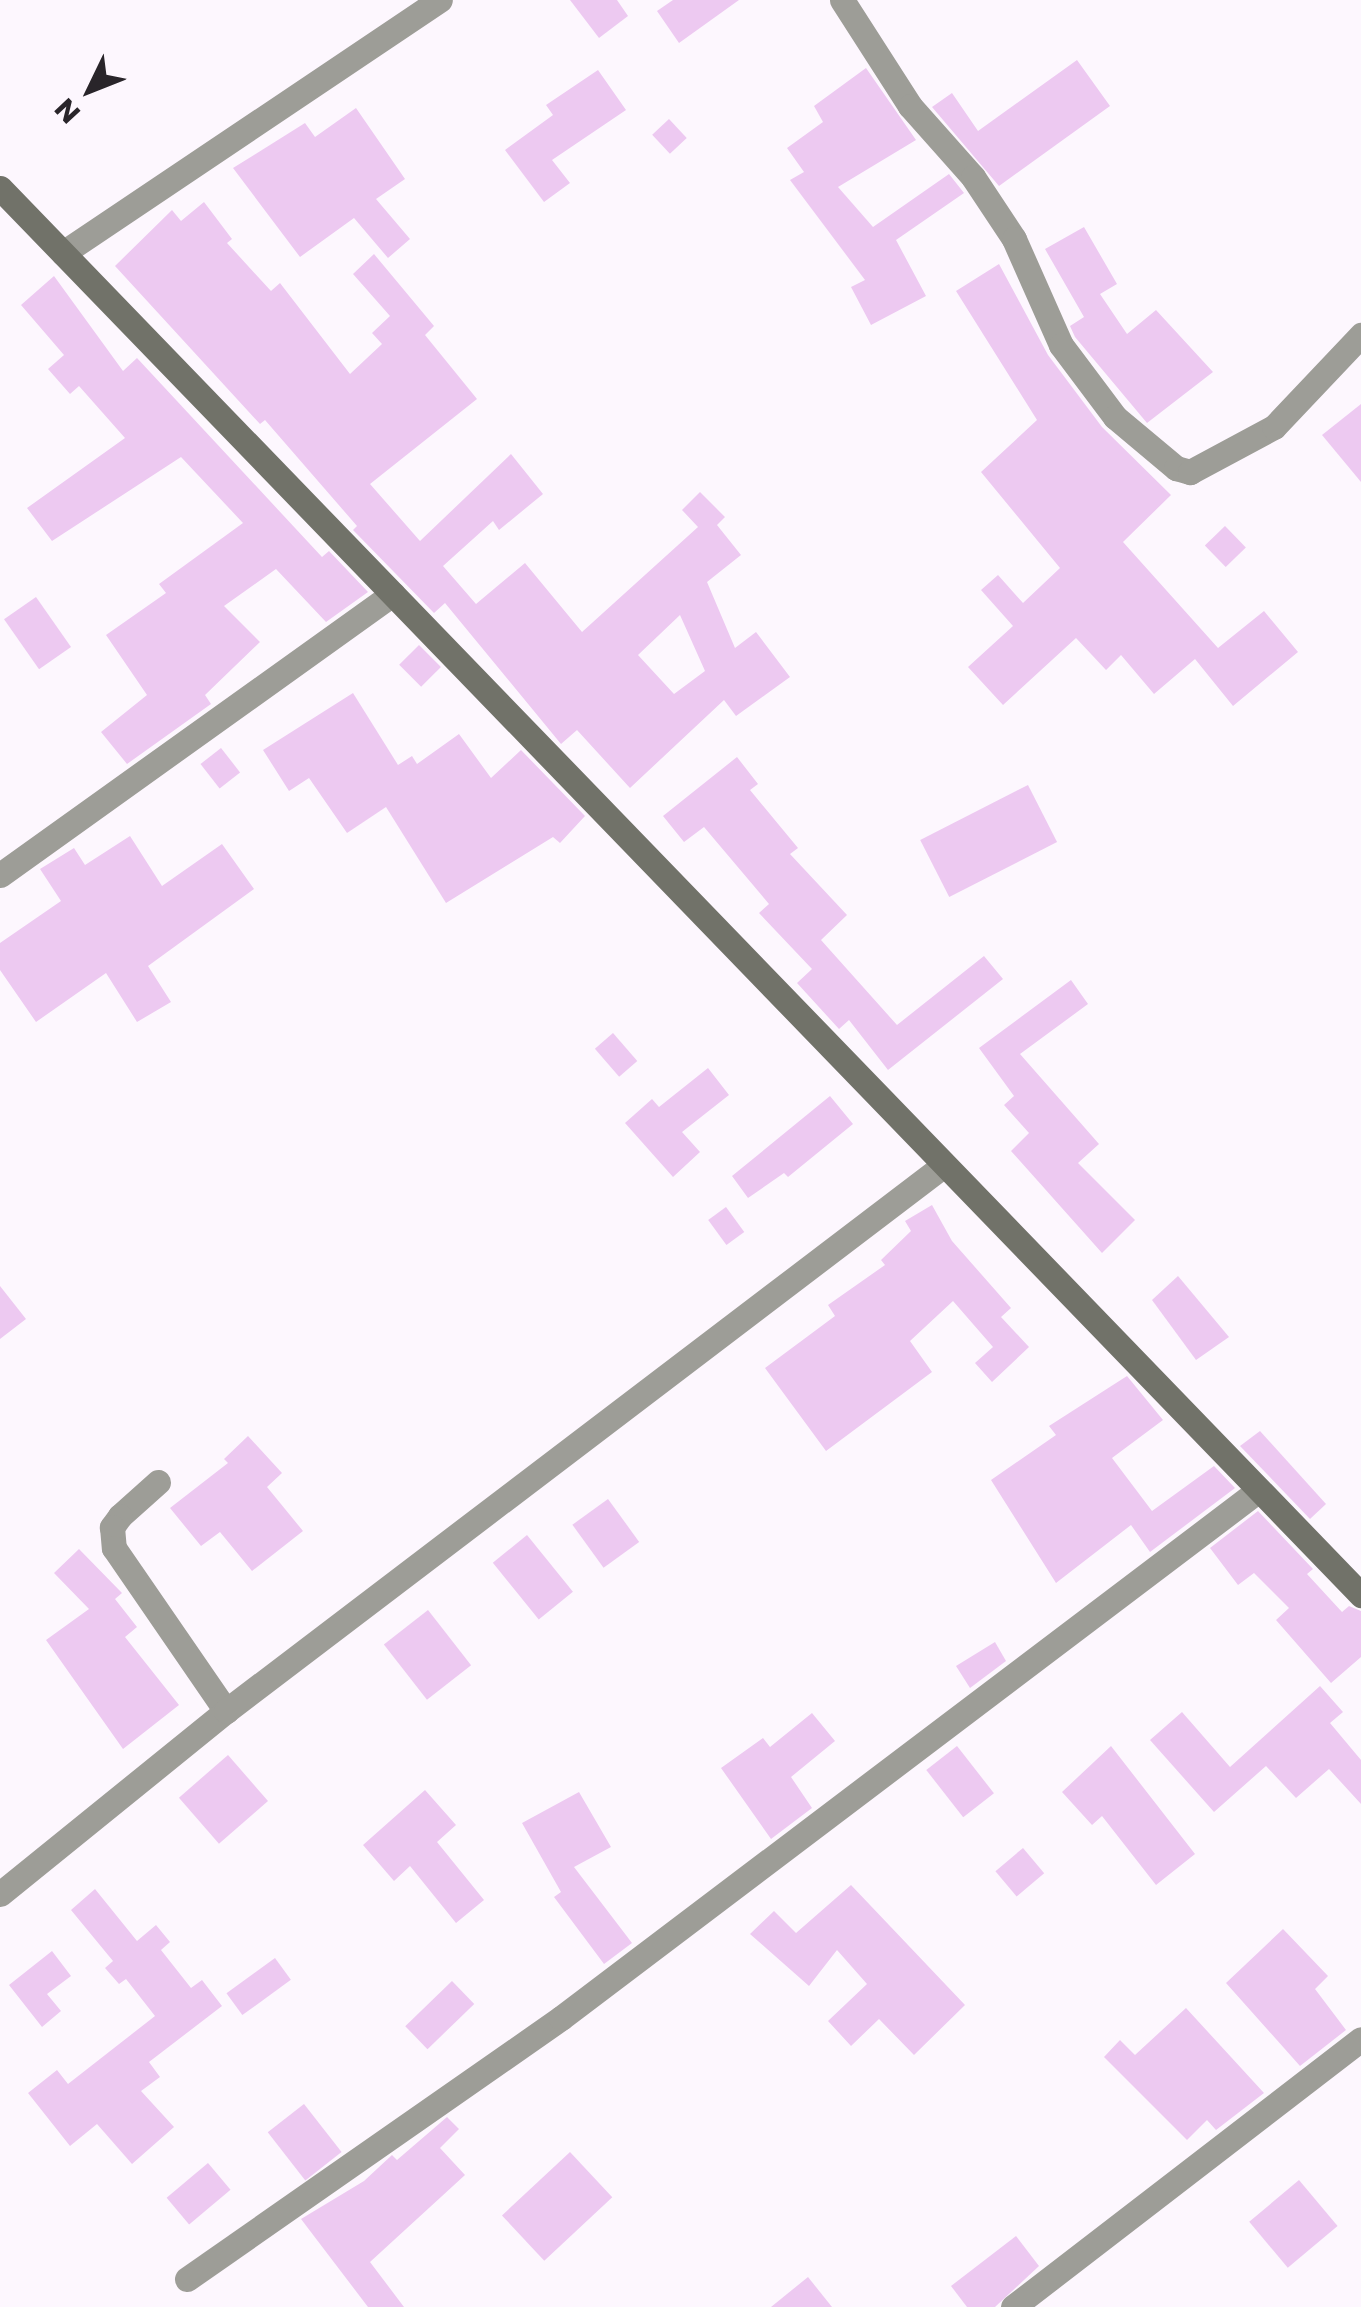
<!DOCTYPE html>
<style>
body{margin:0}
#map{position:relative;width:1361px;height:2307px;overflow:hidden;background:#fdf7fe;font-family:Poppins,sans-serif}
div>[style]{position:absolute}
.building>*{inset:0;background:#edc9f1;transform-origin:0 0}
.minor>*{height:25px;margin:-12.5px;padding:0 12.5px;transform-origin:12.5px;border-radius:12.5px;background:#9d9d97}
.secondary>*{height:25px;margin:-12.5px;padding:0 12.5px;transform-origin:12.5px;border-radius:12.5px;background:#717269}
span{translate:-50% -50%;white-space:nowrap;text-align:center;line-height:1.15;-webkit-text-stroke:8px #fdf7fe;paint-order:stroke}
.north{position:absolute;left:40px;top:40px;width:100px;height:100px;-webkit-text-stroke:8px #fdf7fe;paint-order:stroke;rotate:227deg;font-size:28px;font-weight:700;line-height:40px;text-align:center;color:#29252a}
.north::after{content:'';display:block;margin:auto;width:35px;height:45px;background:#29252a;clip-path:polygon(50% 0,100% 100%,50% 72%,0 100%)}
</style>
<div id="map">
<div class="building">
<i style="clip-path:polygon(570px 0,617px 0,628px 16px,599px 38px)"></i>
<i style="clip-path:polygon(673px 0,739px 0,679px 43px,657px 11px)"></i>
<i style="clip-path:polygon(1077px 60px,1110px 106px,999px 186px,932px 107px,952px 93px,978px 131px)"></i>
<i style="clip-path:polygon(866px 68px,916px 140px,838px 187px,873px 227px,949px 174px,964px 193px,896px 240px,926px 296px,871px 325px,851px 287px,865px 280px,790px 180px,804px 172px,787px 148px,823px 122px,814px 106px)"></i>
<i style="clip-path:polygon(598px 70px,626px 110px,552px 160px,570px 183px,544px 202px,505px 150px,553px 115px,546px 105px)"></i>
<i style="clip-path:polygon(356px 108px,405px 179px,376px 199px,410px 239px,388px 258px,354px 218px,300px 257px,233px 168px,305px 123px,315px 137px)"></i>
<i style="left:669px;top:119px;width:26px;height:23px;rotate:47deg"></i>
<i style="clip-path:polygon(evenodd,204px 202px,232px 239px,227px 243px,271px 291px,280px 283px,350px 374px,382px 344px,372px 333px,390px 316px,353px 274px,374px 254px,434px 326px,425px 335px,477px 399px,370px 484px,420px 541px,511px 454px,543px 494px,499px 530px,493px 521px,443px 566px,476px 604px,525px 563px,582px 632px,698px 527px,682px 510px,700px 492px,725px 517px,717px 525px,741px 555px,707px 582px,735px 648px,756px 632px,790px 677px,736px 716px,724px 700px,630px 788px,577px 730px,561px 744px,445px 603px,434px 613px,353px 530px,357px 526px,265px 420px,260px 424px,115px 266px,172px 210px,181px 221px,204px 202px,680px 615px,705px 671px,674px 694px,638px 655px,680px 615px)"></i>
<i style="clip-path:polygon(1084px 227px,1117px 284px,1100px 294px,1127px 334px,1156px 310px,1213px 372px,1147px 423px,1075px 337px,1070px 326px,1084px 317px,1045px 249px)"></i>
<i style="clip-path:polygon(999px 264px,1048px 355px,1102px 427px,1171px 495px,1123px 542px,1218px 648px,1264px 611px,1298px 652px,1233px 706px,1195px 659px,1154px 694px,1121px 655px,1106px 670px,1076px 638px,1003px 705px,968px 667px,1013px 626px,981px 590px,998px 575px,1023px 603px,1060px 568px,981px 472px,1037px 420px,956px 291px)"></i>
<i style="clip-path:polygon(54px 276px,123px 371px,137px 358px,322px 557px,329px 551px,368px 592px,326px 622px,276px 569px,224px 606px,260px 642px,205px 695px,211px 704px,127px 764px,101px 732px,147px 695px,106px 635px,166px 593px,159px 584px,243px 523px,181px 457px,52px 541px,27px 508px,125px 438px,79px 386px,70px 394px,48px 369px,64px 355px,21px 305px)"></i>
<i style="clip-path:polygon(1361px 404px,1361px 482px,1322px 435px)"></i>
<i style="left:1225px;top:526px;width:30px;height:28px;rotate:46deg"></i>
<i style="left:36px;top:597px;width:61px;height:39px;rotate:55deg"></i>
<i style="left:419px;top:645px;width:31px;height:28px;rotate:45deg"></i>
<i style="clip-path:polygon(353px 693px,398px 765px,412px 756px,417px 764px,459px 734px,491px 778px,521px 750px,585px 816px,560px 843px,553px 837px,446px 903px,386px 807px,347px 833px,309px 778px,289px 791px,263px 750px)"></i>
<i style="left:221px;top:748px;width:31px;height:26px;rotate:52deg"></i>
<i style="clip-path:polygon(737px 757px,758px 784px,750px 790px,798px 848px,790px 854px,847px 915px,821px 940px,897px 1025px,984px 956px,1003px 979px,888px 1070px,849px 1020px,839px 1029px,797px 983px,812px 969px,759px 913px,769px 904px,704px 827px,684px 842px,663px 816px)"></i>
<i style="left:1028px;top:785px;width:64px;height:121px;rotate:63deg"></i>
<i style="clip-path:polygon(130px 836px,162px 886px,222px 844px,254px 889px,148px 966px,171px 1002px,137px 1022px,106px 973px,36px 1022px,0 970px,0 943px,61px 901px,40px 869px,74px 848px,85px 865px)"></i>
<i style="clip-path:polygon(1071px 980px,1088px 1004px,1020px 1054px,1099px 1144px,1078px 1163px,1135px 1220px,1102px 1253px,1011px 1151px,1029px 1133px,1004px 1105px,1014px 1096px,979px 1048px)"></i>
<i style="left:613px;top:1033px;width:37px;height:24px;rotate:49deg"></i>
<i style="clip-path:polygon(708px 1068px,729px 1095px,682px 1132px,700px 1152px,673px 1177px,625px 1123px,652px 1099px,659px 1107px)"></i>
<i style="clip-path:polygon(830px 1096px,853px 1124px,788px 1177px,784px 1173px,748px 1198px,732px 1176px)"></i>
<i style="clip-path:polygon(932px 1205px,952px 1241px,1011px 1308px,1001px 1317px,1029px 1347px,992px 1382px,975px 1363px,993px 1347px,953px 1301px,910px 1341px,932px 1372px,826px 1451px,765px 1368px,835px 1316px,828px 1305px,885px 1265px,881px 1260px,911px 1231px,905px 1221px)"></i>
<i style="left:726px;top:1207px;width:31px;height:22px;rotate:54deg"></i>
<i style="clip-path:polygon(1178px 1276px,1229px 1337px,1196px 1360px,1152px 1300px)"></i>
<i style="clip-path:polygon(0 1286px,26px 1319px,0 1339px)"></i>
<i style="clip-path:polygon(1127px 1376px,1163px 1420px,1112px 1458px,1152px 1511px,1214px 1466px,1235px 1488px,1150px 1552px,1131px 1525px,1056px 1583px,991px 1480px,1056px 1435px,1049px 1426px)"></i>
<i style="clip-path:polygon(1260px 1431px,1326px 1504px,1310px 1519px,1240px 1446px)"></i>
<i style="clip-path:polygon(248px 1436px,282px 1473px,267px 1487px,303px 1531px,252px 1571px,220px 1532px,201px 1546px,170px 1508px,228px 1463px,224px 1459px)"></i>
<i style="left:608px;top:1499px;width:53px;height:44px;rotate:54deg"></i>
<i style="clip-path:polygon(1258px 1511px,1313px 1569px,1307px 1574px,1342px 1612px,1349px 1606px,1361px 1611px,1361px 1657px,1331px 1683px,1276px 1620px,1289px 1608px,1254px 1573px,1238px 1585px,1210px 1548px)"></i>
<i style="left:527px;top:1535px;width:73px;height:44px;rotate:51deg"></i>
<i style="clip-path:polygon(79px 1549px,122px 1593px,115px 1599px,137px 1627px,125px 1637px,179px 1705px,123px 1749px,46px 1640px,89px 1609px,54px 1573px)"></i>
<i style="left:428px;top:1610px;width:70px;height:56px;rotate:52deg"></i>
<i style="clip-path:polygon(995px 1642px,1006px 1661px,970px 1688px,956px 1666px)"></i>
<i style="clip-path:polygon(1320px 1686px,1343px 1712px,1330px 1723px,1361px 1760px,1361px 1804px,1329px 1769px,1296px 1798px,1266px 1766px,1214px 1812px,1150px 1740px,1182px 1712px,1230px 1767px)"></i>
<i style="clip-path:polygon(812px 1713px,835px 1741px,791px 1777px,812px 1808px,771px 1839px,721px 1768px,763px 1738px,770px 1747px)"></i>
<i style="left:957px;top:1746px;width:60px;height:39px;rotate:52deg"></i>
<i style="clip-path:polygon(1111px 1746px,1195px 1854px,1156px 1885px,1102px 1816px,1092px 1825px,1062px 1792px)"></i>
<i style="left:228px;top:1755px;width:61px;height:65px;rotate:49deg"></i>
<i style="clip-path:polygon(425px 1790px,456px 1825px,437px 1842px,484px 1900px,456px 1923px,410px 1866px,394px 1881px,363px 1845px)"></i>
<i style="clip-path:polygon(579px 1792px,611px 1847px,574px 1867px,632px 1943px,604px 1964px,554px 1897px,561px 1892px,522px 1823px)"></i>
<i style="left:1023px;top:1848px;width:33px;height:36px;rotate:50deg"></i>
<i style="clip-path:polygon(851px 1885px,965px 2005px,914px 2055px,879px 2019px,851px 2046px,828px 2021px,867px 1984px,837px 1950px,809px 1986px,750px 1934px,774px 1911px,796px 1933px)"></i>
<i style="clip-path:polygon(95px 1889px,137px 1941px,156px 1925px,170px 1942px,161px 1950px,191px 1988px,202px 1980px,222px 2006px,149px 2062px,160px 2077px,141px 2091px,174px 2127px,132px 2164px,97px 2124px,70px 2146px,28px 2093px,57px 2070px,68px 2084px,155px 2016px,126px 1979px,119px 1984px,105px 1968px,113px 1961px,71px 1910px)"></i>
<i style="clip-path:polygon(1283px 1929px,1328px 1976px,1315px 1989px,1346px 2030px,1300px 2066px,1226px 1983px)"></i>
<i style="clip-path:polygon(52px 1951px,71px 1976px,47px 1994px,61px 2011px,42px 2027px,9px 1985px)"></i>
<i style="left:275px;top:1958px;width:27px;height:60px;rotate:54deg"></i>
<i style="left:452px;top:1981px;width:32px;height:65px;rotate:46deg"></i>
<i style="clip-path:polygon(1186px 2008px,1264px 2093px,1216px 2130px,1207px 2120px,1187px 2140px,1104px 2057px,1120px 2040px,1135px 2055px)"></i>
<i style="left:304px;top:2104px;width:61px;height:46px;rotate:52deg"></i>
<i style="clip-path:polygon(447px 2117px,459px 2129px,440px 2148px,465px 2175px,370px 2262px,404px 2307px,368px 2307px,301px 2219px,364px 2181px,392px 2155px,397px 2160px)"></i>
<i style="left:570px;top:2152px;width:62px;height:93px;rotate:47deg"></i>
<i style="left:208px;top:2163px;width:35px;height:54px;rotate:50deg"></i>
<i style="left:1299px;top:2180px;width:60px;height:65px;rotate:50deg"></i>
<i style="clip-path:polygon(1016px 2236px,1039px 2266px,995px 2307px,967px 2307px,951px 2286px)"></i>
<i style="clip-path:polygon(808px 2277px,832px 2307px,771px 2307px)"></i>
</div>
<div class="minor">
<i style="left:842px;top:0;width:126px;rotate:57.3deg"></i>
<i style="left:910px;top:106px;width:95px;rotate:48.4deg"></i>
<i style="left:973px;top:177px;width:74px;rotate:56.5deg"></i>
<i style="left:1014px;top:239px;width:116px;rotate:66.1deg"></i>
<i style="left:1061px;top:345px;width:90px;rotate:53.1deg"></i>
<i style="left:1115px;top:417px;width:80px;rotate:39.9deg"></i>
<i style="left:1176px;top:468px;width:15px;rotate:16deg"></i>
<i style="left:1190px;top:472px;width:95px;rotate:-28.2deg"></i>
<i style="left:1274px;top:427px;width:127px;rotate:-46.6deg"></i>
<i style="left:63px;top:253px;width:454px;rotate:-33.9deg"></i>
<i style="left:0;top:875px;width:483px;rotate:-35.6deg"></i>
<i style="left:158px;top:1482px;width:51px;rotate:138.2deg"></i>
<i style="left:120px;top:1516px;width:14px;rotate:126deg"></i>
<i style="left:112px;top:1527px;width:21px;rotate:85deg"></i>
<i style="left:114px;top:1548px;width:198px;rotate:55.5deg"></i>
<i style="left:0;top:1894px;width:291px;rotate:-39deg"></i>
<i style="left:226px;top:1711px;width:902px;rotate:-37.25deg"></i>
<i style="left:187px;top:2279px;width:456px;rotate:-34.9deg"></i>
<i style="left:561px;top:2018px;width:875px;rotate:-37.11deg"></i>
<i style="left:1013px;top:2307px;width:439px;rotate:-37.6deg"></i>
</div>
<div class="secondary">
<i style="left:0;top:188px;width:1958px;rotate:45.95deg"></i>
</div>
<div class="north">N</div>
</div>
